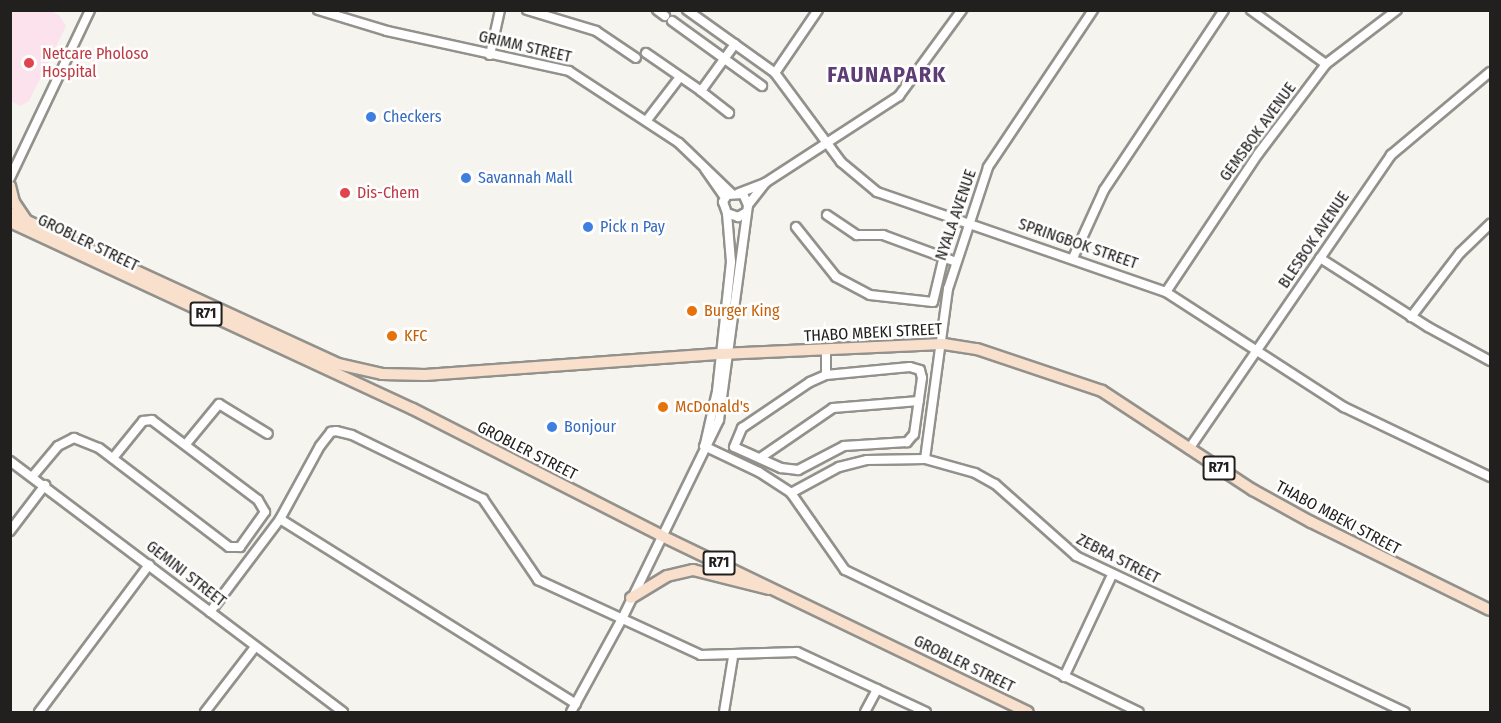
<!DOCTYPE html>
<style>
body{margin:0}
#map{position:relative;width:1501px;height:723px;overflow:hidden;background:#f6f4ee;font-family:"Fira Sans Condensed",sans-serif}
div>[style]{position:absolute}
.medical>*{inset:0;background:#fbe2ec}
.roads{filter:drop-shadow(2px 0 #93918c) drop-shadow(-2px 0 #93918c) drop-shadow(0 2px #93918c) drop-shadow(0 -2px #93918c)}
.minor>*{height:8px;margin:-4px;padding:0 4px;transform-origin:4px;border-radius:4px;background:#fff}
.major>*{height:10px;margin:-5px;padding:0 5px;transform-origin:5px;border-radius:5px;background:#f8e0cd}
.dots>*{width:16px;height:16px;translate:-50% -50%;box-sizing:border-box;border:3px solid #fff;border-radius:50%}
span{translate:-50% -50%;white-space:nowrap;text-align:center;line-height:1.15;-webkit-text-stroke:5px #fff;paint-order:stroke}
.shield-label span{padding:2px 4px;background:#fff;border:2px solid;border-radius:4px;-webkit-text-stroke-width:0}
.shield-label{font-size:15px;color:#21201e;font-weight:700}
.street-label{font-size:16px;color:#21201e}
.health-label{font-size:16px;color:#be3a42}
.left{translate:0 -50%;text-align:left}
.shop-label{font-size:16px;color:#366cbe}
.food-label{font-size:16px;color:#c56008}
.district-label{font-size:22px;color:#5e3c75;font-weight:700;letter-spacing:1.5px}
.frame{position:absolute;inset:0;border:12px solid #21201e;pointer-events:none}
</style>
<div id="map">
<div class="medical">
<i style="clip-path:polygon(10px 11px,50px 11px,59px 15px,66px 26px,29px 101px,20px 106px,11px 101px)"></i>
</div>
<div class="roads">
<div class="minor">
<i style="left:318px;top:10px;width:72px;rotate:16.9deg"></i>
<i style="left:387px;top:31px;width:186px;rotate:12.4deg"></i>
<i style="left:569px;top:71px;width:131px;rotate:33.2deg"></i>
<i style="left:679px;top:143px;width:72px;rotate:43.9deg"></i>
<i style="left:527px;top:10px;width:72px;rotate:16.9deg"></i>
<i style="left:596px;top:31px;width:48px;rotate:34deg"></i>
<i style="left:657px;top:10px;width:10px;rotate:37deg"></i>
<i style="left:687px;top:10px;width:108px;rotate:35.6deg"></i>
<i style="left:775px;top:73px;width:111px;rotate:53.4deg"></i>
<i style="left:841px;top:162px;width:47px;rotate:39.8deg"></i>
<i style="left:877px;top:192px;width:306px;rotate:19.1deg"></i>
<i style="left:1166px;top:292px;width:212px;rotate:32.9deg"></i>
<i style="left:1344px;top:407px;width:162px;rotate:25.6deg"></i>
<i style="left:1251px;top:10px;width:92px;rotate:35.8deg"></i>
<i style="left:672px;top:21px;width:111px;rotate:35.8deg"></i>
<i style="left:646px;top:53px;width:67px;rotate:34.6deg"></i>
<i style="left:490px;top:55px;width:46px;rotate:-77.5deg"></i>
<i style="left:775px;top:73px;width:76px;rotate:-55.7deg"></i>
<i style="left:729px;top:113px;width:36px;rotate:-142deg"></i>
<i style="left:701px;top:91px;width:58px;rotate:-54.1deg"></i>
<i style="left:647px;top:120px;width:54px;rotate:-52.5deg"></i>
<i style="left:705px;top:169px;width:35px;rotate:55deg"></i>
<i style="left:10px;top:178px;width:186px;rotate:-64.5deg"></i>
<i style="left:739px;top:193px;width:28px;rotate:-21deg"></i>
<i style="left:765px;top:183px;width:160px;rotate:-33deg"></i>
<i style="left:899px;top:96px;width:107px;rotate:-53.8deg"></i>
<i style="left:748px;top:205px;width:28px;rotate:-52deg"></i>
<i style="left:827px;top:215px;width:36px;rotate:34deg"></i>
<i style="left:857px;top:235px;width:26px"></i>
<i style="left:883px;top:235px;width:78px;rotate:20.3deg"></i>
<i style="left:796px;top:227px;width:64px;rotate:51.3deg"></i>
<i style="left:836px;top:277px;width:38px;rotate:28deg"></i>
<i style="left:870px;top:295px;width:63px;rotate:6.3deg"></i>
<i style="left:933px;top:302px;width:43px;rotate:-76.6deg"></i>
<i style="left:1073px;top:258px;width:75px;rotate:-65.5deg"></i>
<i style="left:1104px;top:190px;width:216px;rotate:-56.3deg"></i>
<i style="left:1320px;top:258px;width:128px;rotate:32.6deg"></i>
<i style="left:1428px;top:327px;width:71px;rotate:28.7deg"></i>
<i style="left:1166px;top:292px;width:166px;rotate:-56.3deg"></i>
<i style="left:1258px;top:154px;width:113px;rotate:-52.9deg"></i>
<i style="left:1326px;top:64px;width:89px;rotate:-37.3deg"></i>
<i style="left:1411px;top:317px;width:81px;rotate:-52.6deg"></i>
<i style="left:1460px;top:253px;width:42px;rotate:-44deg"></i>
<i style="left:910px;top:367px;width:10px;rotate:17deg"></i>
<i style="left:920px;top:370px;width:8px;rotate:76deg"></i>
<i style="left:922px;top:378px;width:57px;rotate:98.1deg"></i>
<i style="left:914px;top:434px;width:11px;rotate:131deg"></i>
<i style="left:907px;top:442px;width:63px;rotate:176.4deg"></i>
<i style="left:844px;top:446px;width:52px;rotate:152.4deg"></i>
<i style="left:798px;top:470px;width:17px;rotate:-173deg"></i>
<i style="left:781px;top:468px;width:51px;rotate:-155.9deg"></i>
<i style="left:734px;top:447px;width:21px;rotate:-67deg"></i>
<i style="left:742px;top:428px;width:82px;rotate:-34.1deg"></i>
<i style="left:810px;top:382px;width:17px;rotate:-24deg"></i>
<i style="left:826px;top:375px;width:84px;rotate:-5.4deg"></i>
<i style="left:826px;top:375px;width:23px;rotate:-90deg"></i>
<i style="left:186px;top:444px;width:52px;rotate:-50.5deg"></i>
<i style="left:219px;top:404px;width:57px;rotate:31.5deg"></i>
<i style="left:705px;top:444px;width:54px;rotate:-77.2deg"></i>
<i style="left:717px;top:391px;width:130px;rotate:-83.8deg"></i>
<i style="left:731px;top:262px;width:49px;rotate:-94.7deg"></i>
<i style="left:704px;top:446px;width:61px;rotate:25.3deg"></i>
<i style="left:759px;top:472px;width:38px;rotate:33deg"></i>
<i style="left:791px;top:493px;width:94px;rotate:55deg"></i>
<i style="left:845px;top:570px;width:326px;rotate:25.8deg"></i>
<i style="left:1189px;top:449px;width:357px;rotate:-55.5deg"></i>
<i style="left:1391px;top:155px;width:129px;rotate:-40deg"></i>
<i style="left:760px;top:458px;width:88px;rotate:-34.4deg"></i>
<i style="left:833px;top:408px;width:86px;rotate:-4.7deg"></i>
<i style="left:925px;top:459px;width:172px;rotate:-82.3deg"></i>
<i style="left:948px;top:289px;width:128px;rotate:-71.8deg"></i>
<i style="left:988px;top:167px;width:189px;rotate:-56.2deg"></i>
<i style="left:10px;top:461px;width:417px;rotate:37deg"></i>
<i style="left:32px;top:477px;width:40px;rotate:-50deg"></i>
<i style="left:58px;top:446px;width:18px;rotate:-27deg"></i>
<i style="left:74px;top:438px;width:27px;rotate:22deg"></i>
<i style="left:99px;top:448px;width:163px;rotate:37.3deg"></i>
<i style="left:229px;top:547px;width:11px"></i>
<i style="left:240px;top:547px;width:43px;rotate:-54.5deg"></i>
<i style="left:265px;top:512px;width:14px;rotate:-120deg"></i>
<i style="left:258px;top:500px;width:133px;rotate:-143deg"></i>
<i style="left:152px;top:420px;width:9px;rotate:174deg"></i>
<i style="left:143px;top:421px;width:48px;rotate:129deg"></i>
<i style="left:791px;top:493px;width:55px;rotate:-28.4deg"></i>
<i style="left:839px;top:467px;width:29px;rotate:-14deg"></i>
<i style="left:867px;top:460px;width:58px;rotate:-1deg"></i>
<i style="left:925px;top:459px;width:52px;rotate:15.6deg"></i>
<i style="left:975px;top:473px;width:23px;rotate:29deg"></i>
<i style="left:995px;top:484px;width:108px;rotate:41.6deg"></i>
<i style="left:1076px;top:556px;width:364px;rotate:25.4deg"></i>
<i style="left:280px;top:519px;width:349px;rotate:32deg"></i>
<i style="left:10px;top:531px;width:58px;rotate:-52.7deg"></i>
<i style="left:210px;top:612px;width:116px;rotate:-53deg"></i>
<i style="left:280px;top:519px;width:83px;rotate:-61.3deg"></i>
<i style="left:320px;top:446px;width:18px;rotate:-52deg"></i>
<i style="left:331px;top:432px;width:5px;rotate:-11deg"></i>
<i style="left:336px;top:431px;width:16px;rotate:14deg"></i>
<i style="left:352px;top:435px;width:146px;rotate:26deg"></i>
<i style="left:483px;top:499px;width:98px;rotate:55.8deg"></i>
<i style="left:538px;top:580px;width:179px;rotate:24.7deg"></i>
<i style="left:701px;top:655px;width:96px;rotate:-1.8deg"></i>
<i style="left:797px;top:652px;width:142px;rotate:24.9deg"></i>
<i style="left:1064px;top:677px;width:113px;rotate:-64.8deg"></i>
<i style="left:39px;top:712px;width:184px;rotate:-53.2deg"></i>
<i style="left:205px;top:712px;width:82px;rotate:-52.4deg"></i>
<i style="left:571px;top:712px;width:106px;rotate:-61.3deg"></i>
<i style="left:622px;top:619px;width:221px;rotate:-64deg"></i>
<i style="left:719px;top:420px;width:217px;rotate:-82.3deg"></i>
<i style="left:748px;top:205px;width:12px;rotate:-114deg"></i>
<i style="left:743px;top:194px;width:16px;rotate:176deg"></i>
<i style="left:727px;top:195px;width:8px;rotate:120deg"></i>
<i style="left:723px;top:202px;width:12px;rotate:70deg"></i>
<i style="left:727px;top:213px;width:12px;rotate:20deg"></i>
<i style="left:738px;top:217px;width:8px;rotate:-30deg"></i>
<i style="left:724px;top:712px;width:56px;rotate:-80.7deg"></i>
<i style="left:865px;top:712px;width:26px;rotate:-62deg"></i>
</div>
<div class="major">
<i style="left:10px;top:186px;width:16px;rotate:76deg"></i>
<i style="left:14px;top:202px;width:22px;rotate:56deg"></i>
<i style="left:10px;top:213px;width:361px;rotate:24.7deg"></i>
<i style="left:338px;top:364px;width:45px;rotate:12.8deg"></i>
<i style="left:382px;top:374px;width:43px;rotate:1.3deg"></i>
<i style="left:425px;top:375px;width:297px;rotate:-4.1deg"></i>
<i style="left:721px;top:354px;width:223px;rotate:-2.6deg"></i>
<i style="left:944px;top:344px;width:33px;rotate:9deg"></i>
<i style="left:977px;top:349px;width:132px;rotate:18.6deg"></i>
<i style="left:1102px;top:391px;width:181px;rotate:33.3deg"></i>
<i style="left:1253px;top:490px;width:66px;rotate:28.9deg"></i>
<i style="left:1311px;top:522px;width:199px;rotate:26.2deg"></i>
<i style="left:10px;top:222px;width:444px;rotate:24.9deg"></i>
<i style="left:413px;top:409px;width:277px;rotate:27deg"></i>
<i style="left:660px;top:535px;width:408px;rotate:25.7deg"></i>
<i style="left:631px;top:598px;width:42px;rotate:-31.4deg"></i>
<i style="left:667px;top:576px;width:27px;rotate:-13deg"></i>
<i style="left:693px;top:570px;width:78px;rotate:14deg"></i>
</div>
</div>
<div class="dots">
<i style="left:29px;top:63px;background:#e0444e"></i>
<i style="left:371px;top:117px;background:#3f7fe0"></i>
<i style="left:466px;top:178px;background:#3f7fe0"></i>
<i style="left:345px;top:193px;background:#e0444e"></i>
<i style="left:588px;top:227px;background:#3f7fe0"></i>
<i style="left:692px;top:311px;background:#e8710a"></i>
<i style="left:392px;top:336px;background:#e8710a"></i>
<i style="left:663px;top:407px;background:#e8710a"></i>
<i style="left:552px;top:427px;background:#3f7fe0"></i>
</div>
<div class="shield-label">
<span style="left:206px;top:314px">R71</span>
<span style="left:1219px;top:468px">R71</span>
<span style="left:719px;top:563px">R71</span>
</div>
<div class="street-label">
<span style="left:525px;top:47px;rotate:13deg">GRIMM STREET</span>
<span style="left:1258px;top:132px;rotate:-54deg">GEMSBOK AVENUE</span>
<span style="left:956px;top:215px;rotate:-71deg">NYALA AVENUE</span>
<span style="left:1314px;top:240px;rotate:-56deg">BLESBOK AVENUE</span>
<span style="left:88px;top:243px;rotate:26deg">GROBLER STREET</span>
<span style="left:1078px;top:244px;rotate:19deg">SPRINGBOK STREET</span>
<span style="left:873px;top:333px;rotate:-3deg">THABO MBEKI STREET</span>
<span style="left:527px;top:451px;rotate:27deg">GROBLER STREET</span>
<span style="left:1338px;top:518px;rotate:28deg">THABO MBEKI STREET</span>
<span style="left:1118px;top:559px;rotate:27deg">ZEBRA STREET</span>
<span style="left:186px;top:574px;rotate:38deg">GEMINI STREET</span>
<span style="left:964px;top:664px;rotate:26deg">GROBLER STREET</span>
</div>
<div class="health-label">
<span class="left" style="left:42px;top:63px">Netcare Pholoso<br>Hospital</span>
<span class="left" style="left:357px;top:193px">Dis-Chem</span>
</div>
<div class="shop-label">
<span class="left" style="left:383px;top:117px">Checkers</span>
<span class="left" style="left:478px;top:178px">Savannah Mall</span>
<span class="left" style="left:600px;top:227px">Pick n Pay</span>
<span class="left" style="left:564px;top:427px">Bonjour</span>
</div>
<div class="food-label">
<span class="left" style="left:704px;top:311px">Burger King</span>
<span class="left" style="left:404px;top:336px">KFC</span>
<span class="left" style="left:675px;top:407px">McDonald's</span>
</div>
<div class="district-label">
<span style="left:887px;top:75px">FAUNAPARK</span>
</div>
<div class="frame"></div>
</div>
